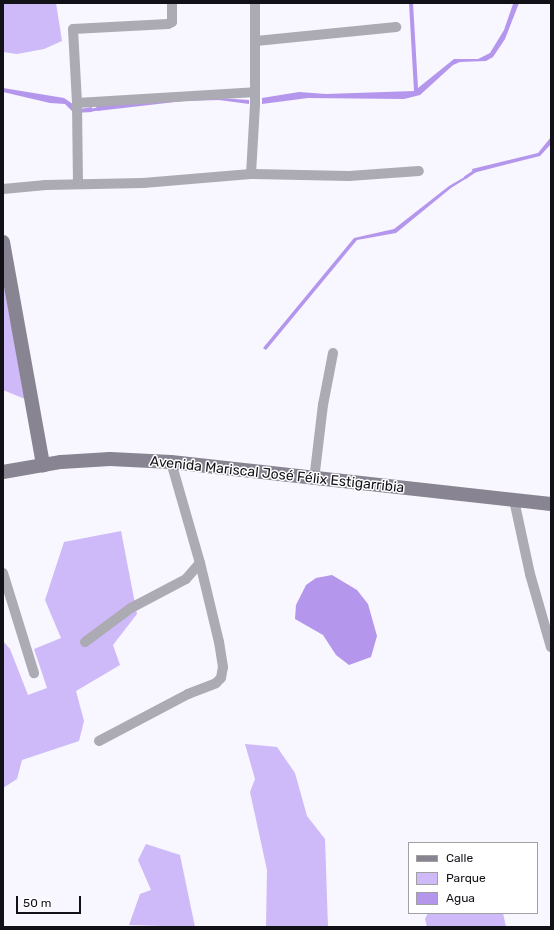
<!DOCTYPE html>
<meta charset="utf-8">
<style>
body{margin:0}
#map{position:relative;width:554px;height:930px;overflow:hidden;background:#f8f6fe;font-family:Rubik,sans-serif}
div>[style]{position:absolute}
.green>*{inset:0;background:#ceb9f9}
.water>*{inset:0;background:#b496ed}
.stream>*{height:2.5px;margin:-1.25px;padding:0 1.25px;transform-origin:1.25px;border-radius:1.25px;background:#b496ed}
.street>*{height:10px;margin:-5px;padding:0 5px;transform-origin:5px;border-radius:5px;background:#acaab2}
.secondary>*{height:14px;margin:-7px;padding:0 7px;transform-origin:7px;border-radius:7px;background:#888491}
span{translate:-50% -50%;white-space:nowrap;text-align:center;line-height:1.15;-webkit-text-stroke:3px #fff;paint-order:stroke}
.street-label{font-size:14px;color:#131118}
.frame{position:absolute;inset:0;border:4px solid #131118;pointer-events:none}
.legend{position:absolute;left:408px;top:842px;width:130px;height:72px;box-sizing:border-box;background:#fff;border:1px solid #a1a0a3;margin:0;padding:5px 7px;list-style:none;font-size:12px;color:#131118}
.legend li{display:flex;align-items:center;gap:8px;height:20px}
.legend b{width:20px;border:1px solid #a1a0a3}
.scale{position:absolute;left:16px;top:896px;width:65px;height:18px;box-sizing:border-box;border:2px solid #131118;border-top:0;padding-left:5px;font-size:12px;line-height:14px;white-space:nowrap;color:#131118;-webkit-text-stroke:3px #fff;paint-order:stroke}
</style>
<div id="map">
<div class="green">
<i style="clip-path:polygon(3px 3px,56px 3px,62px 41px,44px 49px,17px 54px,3px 52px)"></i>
<i style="clip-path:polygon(3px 280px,25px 399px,3px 390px)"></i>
<i style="clip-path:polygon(121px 531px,137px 614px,113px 645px,120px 665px,76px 691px,84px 721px,79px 741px,22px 760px,17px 779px,3px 788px,3px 641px,10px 649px,28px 695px,47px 688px,34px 649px,61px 638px,45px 600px,64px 542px)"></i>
<i style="clip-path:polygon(245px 744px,277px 747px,295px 773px,307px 816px,325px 839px,328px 927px,266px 927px,267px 870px,250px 792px,255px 779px)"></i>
<i style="clip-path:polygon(146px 844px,180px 855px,195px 927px,129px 925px,140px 894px,151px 890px,138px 860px)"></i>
<i style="clip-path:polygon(428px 913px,503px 913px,506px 927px,427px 927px,425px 919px)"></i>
</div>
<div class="water">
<i style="clip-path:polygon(409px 3px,413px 3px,418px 88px,454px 59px,478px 59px,490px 53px,504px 30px,513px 4px,519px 3px,505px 39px,493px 57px,486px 61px,460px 62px,453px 65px,420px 95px,404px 99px,308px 98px,262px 104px,262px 98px,299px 92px,326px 94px,414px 91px)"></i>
<i style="clip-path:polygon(3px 88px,64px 98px,80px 109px,92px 107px,92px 112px,74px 113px,65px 104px,50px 103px,3px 92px)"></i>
<i style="clip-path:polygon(219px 98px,249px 100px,249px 104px,219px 100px,184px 101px,97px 111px,96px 106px)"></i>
<i style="clip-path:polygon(551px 137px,551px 144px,540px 156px,473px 173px,472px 169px,538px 153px)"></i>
<i style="clip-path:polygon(468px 175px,467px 178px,451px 188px,396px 233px,357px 240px,266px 350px,263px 348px,354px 238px,394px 229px,449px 186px)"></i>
<i style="clip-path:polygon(332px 575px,357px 590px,368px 604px,377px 636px,371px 657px,349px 665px,336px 655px,323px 635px,295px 619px,296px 605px,306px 585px,316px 578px)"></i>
</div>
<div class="stream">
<i style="left:89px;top:110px;width:11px;rotate:-10deg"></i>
<i style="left:465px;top:177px;width:11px;rotate:-34deg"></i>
</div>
<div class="street">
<i style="left:172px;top:3px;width:19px;rotate:90deg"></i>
<i style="left:172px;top:22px;width:4px;rotate:153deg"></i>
<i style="left:168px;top:24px;width:95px;rotate:177deg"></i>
<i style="left:73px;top:29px;width:74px;rotate:86.9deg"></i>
<i style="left:77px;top:103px;width:178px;rotate:-3.5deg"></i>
<i style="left:256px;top:41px;width:141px;rotate:-5.7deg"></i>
<i style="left:77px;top:103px;width:80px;rotate:89.3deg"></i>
<i style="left:251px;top:174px;width:69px;rotate:-86.7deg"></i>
<i style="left:255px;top:105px;width:102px;rotate:-90deg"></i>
<i style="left:3px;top:189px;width:43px;rotate:-5.3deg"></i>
<i style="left:46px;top:185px;width:97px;rotate:-1.2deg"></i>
<i style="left:143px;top:183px;width:108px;rotate:-4.8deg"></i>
<i style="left:251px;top:174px;width:98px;rotate:1.2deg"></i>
<i style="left:349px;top:176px;width:70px;rotate:-4.1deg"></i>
<i style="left:314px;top:480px;width:76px;rotate:-83.2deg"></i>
<i style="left:323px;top:405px;width:53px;rotate:-79.1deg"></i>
<i style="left:514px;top:500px;width:76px;rotate:77.8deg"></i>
<i style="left:530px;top:574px;width:76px;rotate:74deg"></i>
<i style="left:3px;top:573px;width:105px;rotate:72.8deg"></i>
<i style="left:85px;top:642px;width:57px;rotate:-36.5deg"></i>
<i style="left:131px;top:608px;width:62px;rotate:-27.8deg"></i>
<i style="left:186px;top:579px;width:21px;rotate:-49deg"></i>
<i style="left:200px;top:563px;width:105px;rotate:-106deg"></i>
<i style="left:99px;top:741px;width:101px;rotate:-27.8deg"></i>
<i style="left:188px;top:694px;width:30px;rotate:-21deg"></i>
<i style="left:216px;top:683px;width:7px;rotate:-45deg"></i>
<i style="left:221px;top:678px;width:11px;rotate:-80deg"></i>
<i style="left:223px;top:667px;width:25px;rotate:-99deg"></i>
<i style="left:219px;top:642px;width:81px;rotate:-103.5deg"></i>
</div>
<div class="secondary">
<i style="left:3px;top:242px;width:227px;rotate:79.8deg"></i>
<i style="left:3px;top:472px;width:59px;rotate:-9.8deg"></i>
<i style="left:61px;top:462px;width:49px;rotate:-3.5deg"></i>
<i style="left:110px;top:459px;width:61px;rotate:2.8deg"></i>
<i style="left:171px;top:462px;width:382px;rotate:6.3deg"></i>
</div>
<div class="street-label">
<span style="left:277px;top:475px;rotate:6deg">Avenida Mariscal José Félix Estigarribia</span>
</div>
<div class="frame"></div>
<ul class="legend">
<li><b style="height:5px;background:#888491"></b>Calle</li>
<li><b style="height:11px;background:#ceb9f9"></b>Parque</li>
<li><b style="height:11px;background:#b496ed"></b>Agua</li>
</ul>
<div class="scale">50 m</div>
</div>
